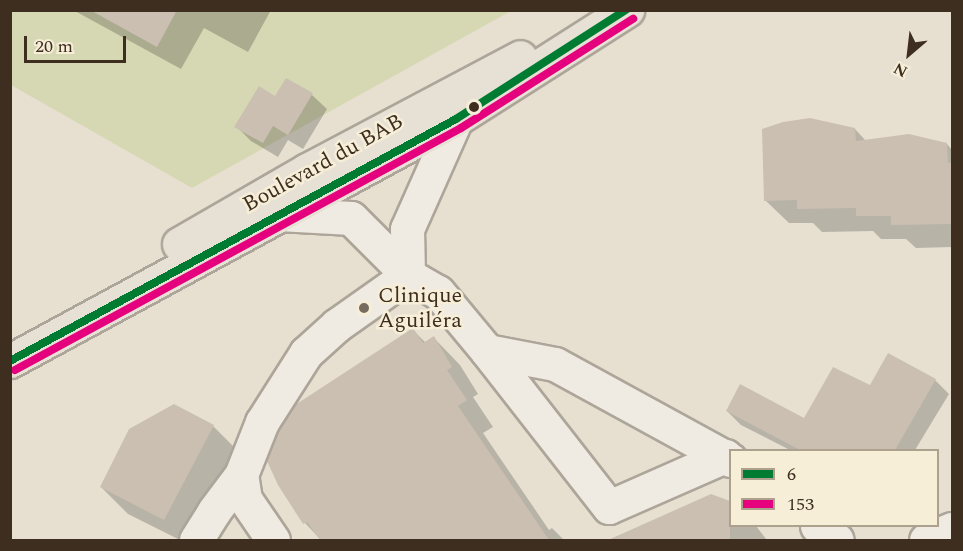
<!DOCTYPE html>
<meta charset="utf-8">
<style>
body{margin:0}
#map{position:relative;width:963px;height:551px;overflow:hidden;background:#e7e0d1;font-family:Spectral,serif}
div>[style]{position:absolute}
.green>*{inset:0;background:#d6d7b3}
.shadow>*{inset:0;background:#0003}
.building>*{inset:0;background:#cbbfb2}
.roads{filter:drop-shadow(2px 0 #ada599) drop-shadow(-2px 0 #ada599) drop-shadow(0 2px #ada599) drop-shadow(0 -2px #ada599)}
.minor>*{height:33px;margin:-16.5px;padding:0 16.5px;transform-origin:16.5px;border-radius:16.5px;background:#efebe3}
.major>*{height:33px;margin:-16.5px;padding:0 16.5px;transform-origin:16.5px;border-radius:16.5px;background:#e6e1d4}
.bus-1>*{height:8px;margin:-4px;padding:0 4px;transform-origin:4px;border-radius:4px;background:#007c32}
.bus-2>*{height:8px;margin:-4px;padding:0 4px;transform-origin:4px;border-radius:4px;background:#e5007d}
.dots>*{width:16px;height:16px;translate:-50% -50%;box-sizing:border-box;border:3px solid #f7eed8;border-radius:50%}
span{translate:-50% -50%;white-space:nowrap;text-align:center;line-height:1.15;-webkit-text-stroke:5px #f7eed8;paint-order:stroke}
.street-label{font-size:22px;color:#3d2e20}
.poi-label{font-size:22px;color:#3d2e20}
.left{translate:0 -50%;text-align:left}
.frame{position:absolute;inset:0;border:12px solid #3d2e20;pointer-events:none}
.legend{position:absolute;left:729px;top:449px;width:210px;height:78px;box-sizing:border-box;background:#f7eed8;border:2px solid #ada18e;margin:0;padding:8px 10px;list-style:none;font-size:18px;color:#3d2e20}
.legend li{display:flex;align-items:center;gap:12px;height:30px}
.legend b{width:30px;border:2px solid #ada18e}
.north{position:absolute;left:879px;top:24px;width:60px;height:60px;-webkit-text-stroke:4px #f7eed8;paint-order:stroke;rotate:208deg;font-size:16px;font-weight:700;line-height:24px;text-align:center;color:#3d2e20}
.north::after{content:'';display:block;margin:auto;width:21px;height:27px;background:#3d2e20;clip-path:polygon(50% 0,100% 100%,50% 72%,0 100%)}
.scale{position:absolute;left:24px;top:36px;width:102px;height:27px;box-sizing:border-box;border:3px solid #3d2e20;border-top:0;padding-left:8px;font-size:18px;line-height:21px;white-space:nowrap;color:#3d2e20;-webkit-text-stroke:4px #f7eed8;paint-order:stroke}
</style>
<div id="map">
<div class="green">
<i style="clip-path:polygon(11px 11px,511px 11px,192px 188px,11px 85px)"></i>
</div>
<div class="shadow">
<i style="clip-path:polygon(73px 10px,271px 10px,248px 52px,204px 28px,181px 69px)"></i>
<i style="clip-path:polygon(286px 80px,312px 95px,327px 109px,303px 149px,288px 140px,278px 157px,251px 141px,236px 126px,275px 98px)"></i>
<i style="clip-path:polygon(855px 129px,866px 141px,947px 144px,952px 150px,952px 247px,916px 248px,906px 239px,881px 239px,873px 231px,822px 232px,813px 223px,789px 223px,765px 200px)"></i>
<i style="clip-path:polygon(413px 330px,426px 343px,434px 338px,460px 365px,478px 394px,473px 397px,493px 427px,483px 433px,549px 530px,552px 528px,564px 540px,321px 540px,305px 523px)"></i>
<i style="clip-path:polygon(935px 380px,949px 394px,915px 450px,790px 450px,741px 425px,727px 411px,805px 420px,870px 387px)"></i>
<i style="clip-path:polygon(213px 426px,240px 453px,180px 540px,128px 514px,101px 487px)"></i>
<i style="clip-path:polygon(712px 495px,730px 503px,730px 526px,756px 526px,767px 540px,613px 540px)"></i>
</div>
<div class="building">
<i style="clip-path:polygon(90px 10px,177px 10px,157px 47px)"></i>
<i style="clip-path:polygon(286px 78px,313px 93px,288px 135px,273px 126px,263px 143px,234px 127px,259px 86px,275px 96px)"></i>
<i style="clip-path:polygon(810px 118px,855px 128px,856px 141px,909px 134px,947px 143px,948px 163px,952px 162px,952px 224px,891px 225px,891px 216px,856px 216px,856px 208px,797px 209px,797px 200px,764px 201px,762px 129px,783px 122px)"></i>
<i style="clip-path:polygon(413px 328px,423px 343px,434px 336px,452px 367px,447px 370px,467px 400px,458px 406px,549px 540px,320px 540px,307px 522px,303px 524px,278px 485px,267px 461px,279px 431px,295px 405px)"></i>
<i style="clip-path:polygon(888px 353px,936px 379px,895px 450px,800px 450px,726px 411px,740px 384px,804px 418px,833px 367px,870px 385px)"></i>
<i style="clip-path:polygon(174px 404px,214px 425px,164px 520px,100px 487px,129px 429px)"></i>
<i style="clip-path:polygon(711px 494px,730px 501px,730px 540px,608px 540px)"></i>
</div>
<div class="roads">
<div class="minor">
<i style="left:279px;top:214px;width:72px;rotate:3.2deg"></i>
<i style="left:351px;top:218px;width:81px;rotate:45deg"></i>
<i style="left:408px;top:275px;width:34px;rotate:30deg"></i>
<i style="left:438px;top:292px;width:77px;rotate:50.3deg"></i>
<i style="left:487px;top:351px;width:69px;rotate:10.8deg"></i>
<i style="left:555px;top:364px;width:200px;rotate:28.7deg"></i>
<i style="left:408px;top:275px;width:46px;rotate:-91.2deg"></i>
<i style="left:407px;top:229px;width:120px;rotate:-66deg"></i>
<i style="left:487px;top:351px;width:198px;rotate:52deg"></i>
<i style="left:609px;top:507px;width:127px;rotate:-23.7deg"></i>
<i style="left:817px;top:526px;width:24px;rotate:35deg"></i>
<i style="left:196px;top:540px;width:34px;rotate:-58deg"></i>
<i style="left:214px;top:511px;width:45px;rotate:-53.1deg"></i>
<i style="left:273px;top:540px;width:50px;rotate:-124.3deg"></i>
<i style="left:245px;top:499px;width:24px;rotate:-99deg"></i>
<i style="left:241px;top:475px;width:57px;rotate:-68.4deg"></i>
<i style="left:262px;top:422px;width:82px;rotate:-57.5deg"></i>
<i style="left:306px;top:353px;width:42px;rotate:-42.1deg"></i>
<i style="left:337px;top:325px;width:87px;rotate:-35.2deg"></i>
<i style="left:926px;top:540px;width:28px;rotate:-23deg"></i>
</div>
<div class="major">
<i style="left:179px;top:244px;width:148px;rotate:-30deg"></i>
<i style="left:307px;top:170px;width:241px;rotate:-27.9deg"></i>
<i style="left:10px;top:361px;width:507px;rotate:-28.48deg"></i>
<i style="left:456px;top:119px;width:203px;rotate:-32.5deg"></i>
</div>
</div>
<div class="bus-1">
<i style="left:10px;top:361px;width:507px;rotate:-28.48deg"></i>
<i style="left:456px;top:119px;width:202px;rotate:-32.7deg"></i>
</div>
<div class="bus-2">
<i style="left:15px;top:370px;width:507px;rotate:-28.48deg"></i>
<i style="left:461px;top:128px;width:204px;rotate:-32.4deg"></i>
</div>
<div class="dots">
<i style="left:474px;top:107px;background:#3d2e20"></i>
<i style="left:364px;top:308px;background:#786c5e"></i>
</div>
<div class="street-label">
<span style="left:323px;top:163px;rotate:-29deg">Boulevard du BAB</span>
</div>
<div class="poi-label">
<span class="left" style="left:378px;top:308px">Clinique<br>Aguiléra</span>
</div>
<div class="frame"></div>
<ul class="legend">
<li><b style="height:8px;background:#007c32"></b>6</li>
<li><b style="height:8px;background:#e5007d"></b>153</li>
</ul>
<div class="north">N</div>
<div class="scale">20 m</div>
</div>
